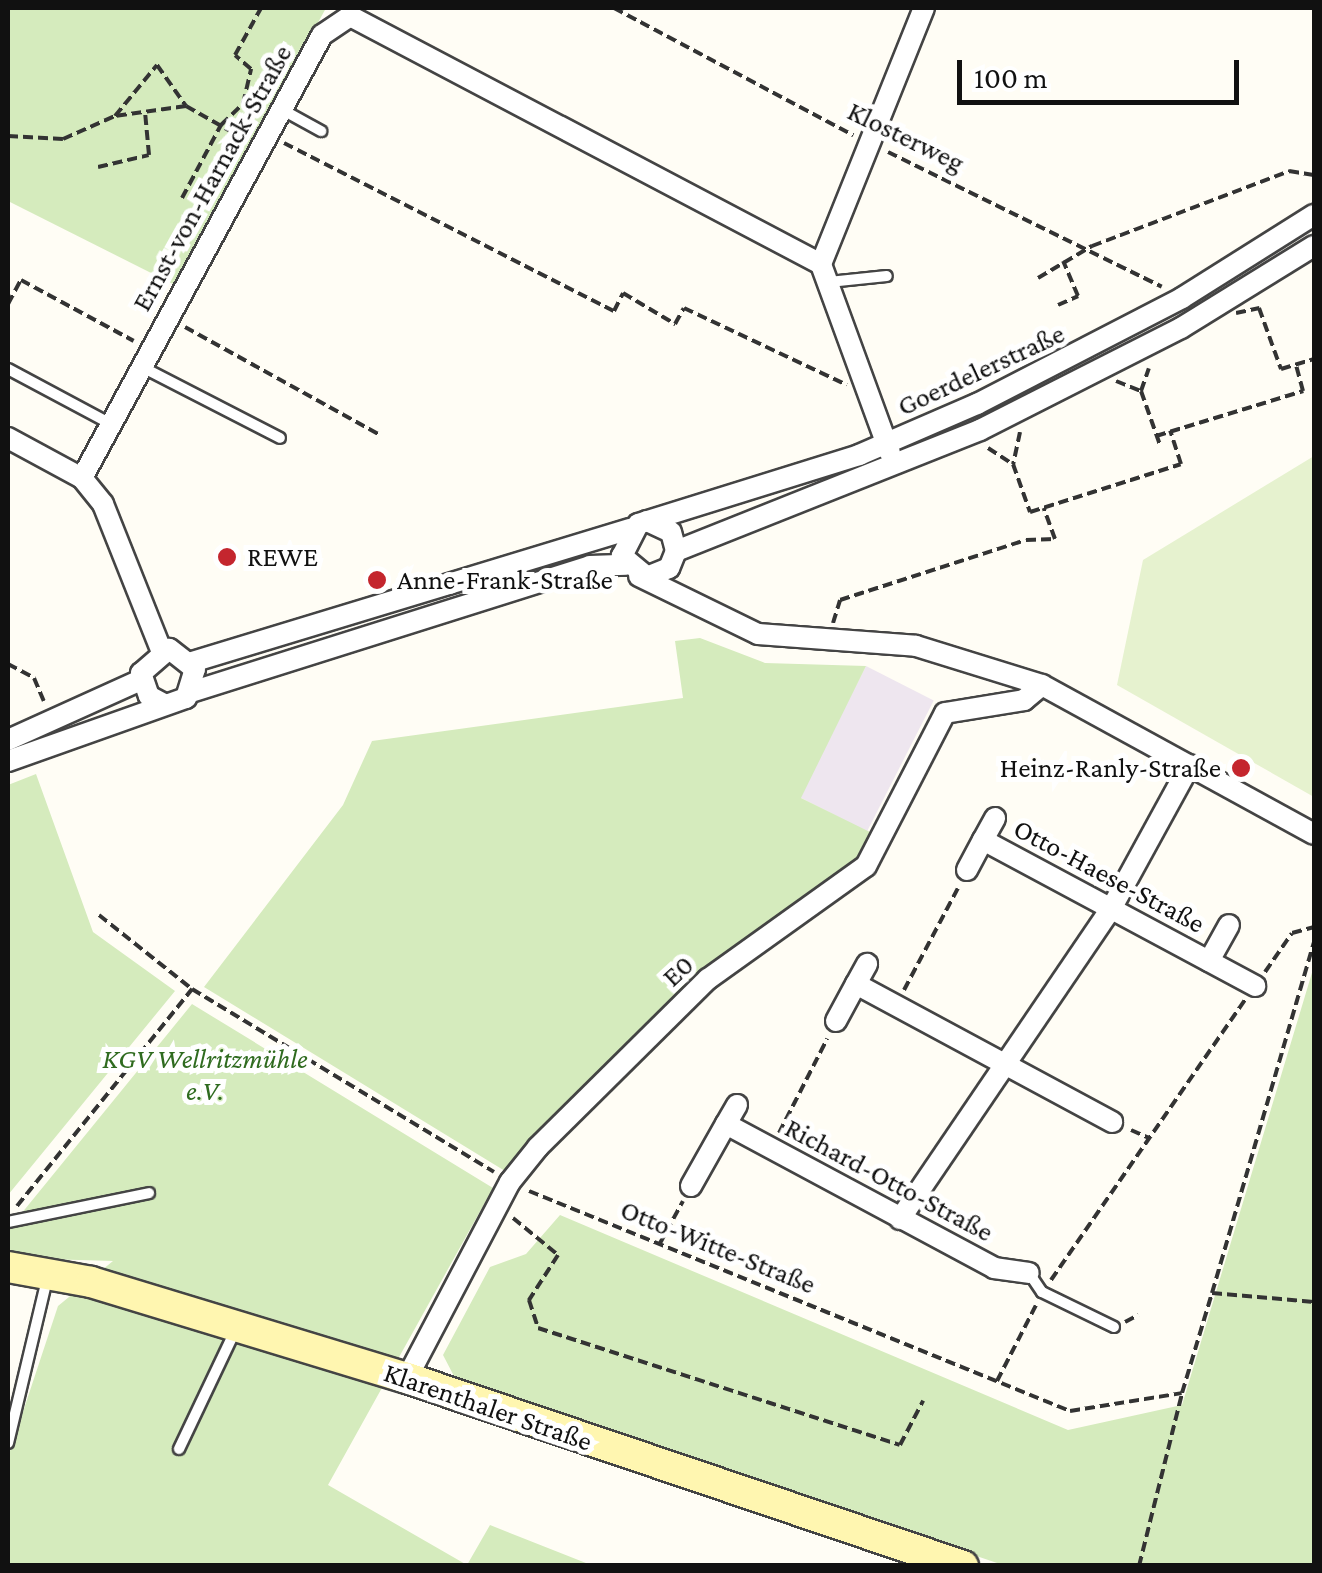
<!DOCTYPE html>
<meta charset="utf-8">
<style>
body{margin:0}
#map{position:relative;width:1322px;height:1573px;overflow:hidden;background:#fffdf5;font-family:"Crimson Pro",serif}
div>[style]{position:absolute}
.industrial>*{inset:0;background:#eee6ef;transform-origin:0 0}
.green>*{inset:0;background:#d5ebbd}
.pitch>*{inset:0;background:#e6f2cf}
.path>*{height:4px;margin-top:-2px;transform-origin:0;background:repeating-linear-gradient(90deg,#333 0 10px,transparent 0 15px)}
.roads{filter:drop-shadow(2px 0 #444) drop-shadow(-2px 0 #444) drop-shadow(0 2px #444) drop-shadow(0 -2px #444)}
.lane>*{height:10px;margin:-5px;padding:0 5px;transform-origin:5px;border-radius:5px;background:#fff}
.street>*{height:20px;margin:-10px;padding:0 10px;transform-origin:10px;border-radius:10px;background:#fff}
.secondary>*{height:30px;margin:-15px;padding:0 15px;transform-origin:15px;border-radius:15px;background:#fff6b0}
.dots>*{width:28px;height:28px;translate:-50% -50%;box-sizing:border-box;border:5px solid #fff;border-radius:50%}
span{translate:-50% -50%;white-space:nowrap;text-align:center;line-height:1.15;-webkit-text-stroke:10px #fff;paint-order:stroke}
.street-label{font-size:28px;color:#111}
.poi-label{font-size:28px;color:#111}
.left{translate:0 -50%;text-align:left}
.right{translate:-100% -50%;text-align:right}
.park-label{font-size:28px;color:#2f6b1f;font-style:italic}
.frame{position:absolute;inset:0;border:10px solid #111;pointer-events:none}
.scale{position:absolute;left:957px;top:60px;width:282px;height:45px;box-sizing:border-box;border:5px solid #111;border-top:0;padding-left:12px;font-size:30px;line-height:35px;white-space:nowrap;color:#111;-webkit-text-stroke:8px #fff;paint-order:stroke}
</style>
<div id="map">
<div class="industrial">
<i style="left:866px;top:666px;width:76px;height:147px;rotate:27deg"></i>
</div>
<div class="green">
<i style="clip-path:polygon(8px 8px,326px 8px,175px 285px,8px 201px)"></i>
<i style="clip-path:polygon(700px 638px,765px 663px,866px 666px,801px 798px,874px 834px,860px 863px,713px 965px,505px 1171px,204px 987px,343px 805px,372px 741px,683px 698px,675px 641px)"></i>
<i style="clip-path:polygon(36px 774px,93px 932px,175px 991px,8px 1195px,8px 785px)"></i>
<i style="clip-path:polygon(1314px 966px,1314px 1565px,1003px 1565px,456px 1380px,443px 1355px,490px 1267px,526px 1254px,560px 1215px,1068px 1430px,1182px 1405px)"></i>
<i style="clip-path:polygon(192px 1004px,493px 1188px,328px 1485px,467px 1565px,490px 1525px,591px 1565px,8px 1566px,8px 1457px,58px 1306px,113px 1261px,11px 1258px,8px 1230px)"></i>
</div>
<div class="pitch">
<i style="clip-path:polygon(1314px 456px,1314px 797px,1117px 685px,1143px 560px)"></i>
</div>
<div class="path">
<i style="left:614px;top:8px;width:271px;rotate:28deg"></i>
<i style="left:1313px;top:44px;width:1px"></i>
<i style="left:186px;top:106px;width:72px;rotate:172deg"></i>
<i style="left:115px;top:116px;width:66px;rotate:-50.5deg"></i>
<i style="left:157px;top:65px;width:50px;rotate:54.7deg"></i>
<i style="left:186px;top:106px;width:69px;rotate:29.5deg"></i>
<i style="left:8px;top:136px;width:55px;rotate:3.1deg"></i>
<i style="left:63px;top:139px;width:57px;rotate:-23.9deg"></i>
<i style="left:284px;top:143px;width:370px;rotate:27deg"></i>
<i style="left:614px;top:311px;width:20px;rotate:-63deg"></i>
<i style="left:623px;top:293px;width:61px;rotate:30.8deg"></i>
<i style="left:675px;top:324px;width:18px;rotate:-61deg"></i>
<i style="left:684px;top:308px;width:180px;rotate:25.3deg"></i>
<i style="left:888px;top:152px;width:305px;rotate:26.2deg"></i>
<i style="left:98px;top:167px;width:52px;rotate:-13.2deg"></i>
<i style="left:149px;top:155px;width:43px;rotate:-95.3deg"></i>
<i style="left:182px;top:198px;width:83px;rotate:-61.9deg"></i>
<i style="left:221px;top:125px;width:30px;rotate:-44deg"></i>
<i style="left:243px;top:104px;width:36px;rotate:-77deg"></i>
<i style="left:251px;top:69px;width:21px;rotate:-139deg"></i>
<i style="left:235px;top:55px;width:54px;rotate:-61deg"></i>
<i style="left:1038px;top:278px;width:63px;rotate:-30.7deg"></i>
<i style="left:1092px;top:246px;width:211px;rotate:-20.8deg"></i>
<i style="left:1289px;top:171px;width:25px;rotate:9deg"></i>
<i style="left:8px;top:304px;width:27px;rotate:-62deg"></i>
<i style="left:21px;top:280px;width:128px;rotate:28.4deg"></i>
<i style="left:1058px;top:305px;width:22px;rotate:-24deg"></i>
<i style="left:1078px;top:296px;width:38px;rotate:-113deg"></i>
<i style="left:1236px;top:313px;width:24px;rotate:-12deg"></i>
<i style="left:1259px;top:308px;width:65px;rotate:70.2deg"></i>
<i style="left:1281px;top:369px;width:34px;rotate:-17deg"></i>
<i style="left:185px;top:327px;width:223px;rotate:29deg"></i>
<i style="left:1116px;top:381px;width:27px;rotate:22deg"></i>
<i style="left:1141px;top:391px;width:57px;rotate:70.6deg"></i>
<i style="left:1141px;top:391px;width:24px;rotate:-71deg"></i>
<i style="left:1020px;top:432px;width:33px;rotate:102deg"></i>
<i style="left:1013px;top:464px;width:51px;rotate:70.5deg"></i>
<i style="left:1030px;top:512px;width:158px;rotate:-17.6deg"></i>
<i style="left:1181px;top:464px;width:35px;rotate:-108deg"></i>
<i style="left:1156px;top:436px;width:154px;rotate:-17deg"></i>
<i style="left:1303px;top:391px;width:28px;rotate:-105deg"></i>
<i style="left:988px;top:448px;width:30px;rotate:33deg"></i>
<i style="left:833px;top:623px;width:24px;rotate:-73deg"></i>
<i style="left:840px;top:600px;width:195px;rotate:-17.9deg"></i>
<i style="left:1026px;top:540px;width:29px;rotate:-2deg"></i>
<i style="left:1055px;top:539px;width:33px;rotate:-110deg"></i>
<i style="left:8px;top:664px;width:30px;rotate:28deg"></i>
<i style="left:34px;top:678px;width:25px;rotate:67deg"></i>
<i style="left:99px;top:915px;width:119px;rotate:38.5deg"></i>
<i style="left:192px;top:989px;width:353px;rotate:31.2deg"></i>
<i style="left:1265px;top:972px;width:47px;rotate:-55.3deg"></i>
<i style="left:1292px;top:933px;width:23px;rotate:-15deg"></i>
<i style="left:904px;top:990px;width:115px;rotate:-62.1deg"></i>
<i style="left:1131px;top:1130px;width:20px;rotate:24deg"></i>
<i style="left:779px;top:1133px;width:106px;rotate:-62.9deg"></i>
<i style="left:529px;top:1191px;width:584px;rotate:22.13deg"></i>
<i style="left:1070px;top:1411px;width:113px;rotate:-9.1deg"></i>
<i style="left:1182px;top:1393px;width:104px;rotate:-73.3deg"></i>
<i style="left:1212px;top:1293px;width:102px;rotate:5deg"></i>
<i style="left:17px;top:1206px;width:279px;rotate:-51.1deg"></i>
<i style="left:513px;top:1218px;width:58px;rotate:39.4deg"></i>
<i style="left:558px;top:1255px;width:54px;rotate:122.8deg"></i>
<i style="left:529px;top:1300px;width:29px;rotate:72deg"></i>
<i style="left:538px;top:1328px;width:380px;rotate:17.9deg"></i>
<i style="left:900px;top:1445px;width:50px;rotate:-62.4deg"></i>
<i style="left:659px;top:1245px;width:50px;rotate:-61.4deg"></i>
<i style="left:1051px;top:1280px;width:341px;rotate:-55.3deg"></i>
<i style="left:1212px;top:1293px;width:365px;rotate:-73.8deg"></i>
<i style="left:1125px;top:1322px;width:15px;rotate:-28deg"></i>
<i style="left:997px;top:1381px;width:85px;rotate:-62.8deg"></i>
<i style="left:1139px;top:1566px;width:178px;rotate:-76deg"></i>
</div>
<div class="roads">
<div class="lane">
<i style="left:281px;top:109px;width:46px;rotate:28.8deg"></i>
<i style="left:829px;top:282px;width:58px;rotate:-5.9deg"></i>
<i style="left:142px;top:367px;width:155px;rotate:27.2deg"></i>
<i style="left:8px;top:369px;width:117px;rotate:28.1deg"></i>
<i style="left:8px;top:1222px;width:144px;rotate:-11.6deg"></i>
<i style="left:1029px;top:1273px;width:23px;rotate:56deg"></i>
<i style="left:1042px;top:1292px;width:80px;rotate:25.9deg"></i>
<i style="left:8px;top:1443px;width:169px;rotate:-76.6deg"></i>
<i style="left:179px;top:1449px;width:131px;rotate:-64.6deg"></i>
</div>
<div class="street">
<i style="left:8px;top:438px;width:84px;rotate:28.4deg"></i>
<i style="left:82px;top:478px;width:33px;rotate:51deg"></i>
<i style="left:103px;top:504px;width:157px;rotate:68.3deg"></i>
<i style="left:890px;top:453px;width:201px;rotate:-110.1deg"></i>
<i style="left:821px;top:264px;width:276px;rotate:-68.1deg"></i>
<i style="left:82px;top:478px;width:504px;rotate:-61.55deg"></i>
<i style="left:322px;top:35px;width:34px;rotate:-34deg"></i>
<i style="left:350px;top:16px;width:532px;rotate:27.77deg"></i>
<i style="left:647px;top:521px;width:26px;rotate:25deg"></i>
<i style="left:671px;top:532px;width:20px;rotate:75deg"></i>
<i style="left:676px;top:551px;width:18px;rotate:112deg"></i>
<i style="left:669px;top:568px;width:24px;rotate:158deg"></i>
<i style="left:647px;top:577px;width:33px;rotate:-140deg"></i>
<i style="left:622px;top:556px;width:36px;rotate:-63deg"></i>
<i style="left:638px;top:524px;width:232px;rotate:-17.3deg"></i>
<i style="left:859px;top:455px;width:129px;rotate:-23.4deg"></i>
<i style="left:977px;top:404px;width:231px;rotate:-27.3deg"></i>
<i style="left:1182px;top:298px;width:156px;rotate:-32.2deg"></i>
<i style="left:676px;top:551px;width:327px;rotate:-21.7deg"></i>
<i style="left:980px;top:430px;width:225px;rotate:-26.9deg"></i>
<i style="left:1181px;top:328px;width:156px;rotate:-31.7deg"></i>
<i style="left:639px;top:576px;width:132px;rotate:26deg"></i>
<i style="left:758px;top:634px;width:158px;rotate:4.3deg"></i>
<i style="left:916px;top:646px;width:132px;rotate:17.2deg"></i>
<i style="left:1042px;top:685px;width:310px;rotate:28.7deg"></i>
<i style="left:192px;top:662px;width:458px;rotate:-16.9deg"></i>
<i style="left:191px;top:692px;width:418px;rotate:-17.5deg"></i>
<i style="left:590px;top:566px;width:36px;rotate:-2deg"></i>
<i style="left:8px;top:740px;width:146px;rotate:-24.3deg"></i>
<i style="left:8px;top:761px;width:189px;rotate:-19.5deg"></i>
<i style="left:186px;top:698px;width:30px;rotate:-73deg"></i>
<i style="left:195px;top:669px;width:33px;rotate:-142deg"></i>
<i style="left:169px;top:649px;width:37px;rotate:139deg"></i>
<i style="left:141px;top:673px;width:24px;rotate:71deg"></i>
<i style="left:149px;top:696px;width:17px;rotate:28deg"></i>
<i style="left:983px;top:840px;width:25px;rotate:-61deg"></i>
<i style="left:967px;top:870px;width:34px;rotate:-62deg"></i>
<i style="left:983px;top:840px;width:309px;rotate:28.2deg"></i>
<i style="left:1209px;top:961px;width:41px;rotate:-60.9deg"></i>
<i style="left:856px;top:984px;width:23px;rotate:-61deg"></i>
<i style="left:836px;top:1021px;width:42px;rotate:-61.6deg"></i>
<i style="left:856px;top:984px;width:291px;rotate:28.3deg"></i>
<i style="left:726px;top:1124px;width:22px;rotate:-60deg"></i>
<i style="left:691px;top:1186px;width:71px;rotate:-60.6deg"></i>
<i style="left:726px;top:1124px;width:304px;rotate:28.2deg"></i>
<i style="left:994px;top:1268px;width:35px;rotate:8deg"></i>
<i style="left:900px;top:1219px;width:375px;rotate:-55.8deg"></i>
<i style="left:1111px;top:909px;width:164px;rotate:-61.3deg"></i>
<i style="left:407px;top:1378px;width:221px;rotate:-62.3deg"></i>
<i style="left:510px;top:1182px;width:45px;rotate:-51.3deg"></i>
<i style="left:538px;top:1147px;width:239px;rotate:-44.7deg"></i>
<i style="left:708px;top:979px;width:194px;rotate:-35.6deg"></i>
<i style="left:866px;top:866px;width:172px;rotate:-62.7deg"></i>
<i style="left:945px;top:713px;width:80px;rotate:-9.3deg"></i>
<i style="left:1024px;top:700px;width:23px;rotate:-40deg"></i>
</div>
<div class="secondary">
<i style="left:8px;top:1267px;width:84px;rotate:10.2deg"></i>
<i style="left:91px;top:1282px;width:330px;rotate:16.9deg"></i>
<i style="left:407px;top:1378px;width:587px;rotate:18.68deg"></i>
</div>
</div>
<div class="dots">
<i style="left:227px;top:557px;background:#c4262e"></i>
<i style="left:377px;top:580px;background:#c4262e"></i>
<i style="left:1241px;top:768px;background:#c4262e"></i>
</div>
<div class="street-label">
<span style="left:906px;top:137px;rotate:26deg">Klosterweg</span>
<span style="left:212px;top:178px;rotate:-61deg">Ernst-von-Harnack-Straße</span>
<span style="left:981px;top:370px;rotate:-25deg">Goerdelerstraße</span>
<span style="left:1109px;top:876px;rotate:28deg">Otto-Haese-Straße</span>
<span style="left:678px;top:971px;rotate:-43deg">E0</span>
<span style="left:889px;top:1180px;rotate:28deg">Richard-Otto-Straße</span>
<span style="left:718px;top:1247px;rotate:22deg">Otto-Witte-Straße</span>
<span style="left:488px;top:1407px;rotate:19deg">Klarenthaler Straße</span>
</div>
<div class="poi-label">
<span class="left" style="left:247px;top:557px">REWE</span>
<span class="left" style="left:397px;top:580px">Anne-Frank-Straße</span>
<span class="right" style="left:1221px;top:768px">Heinz-Ranly-Straße</span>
</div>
<div class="park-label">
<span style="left:205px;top:1075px">KGV Wellritzmühle<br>e.V.</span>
</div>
<div class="frame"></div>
<div class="scale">100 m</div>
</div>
